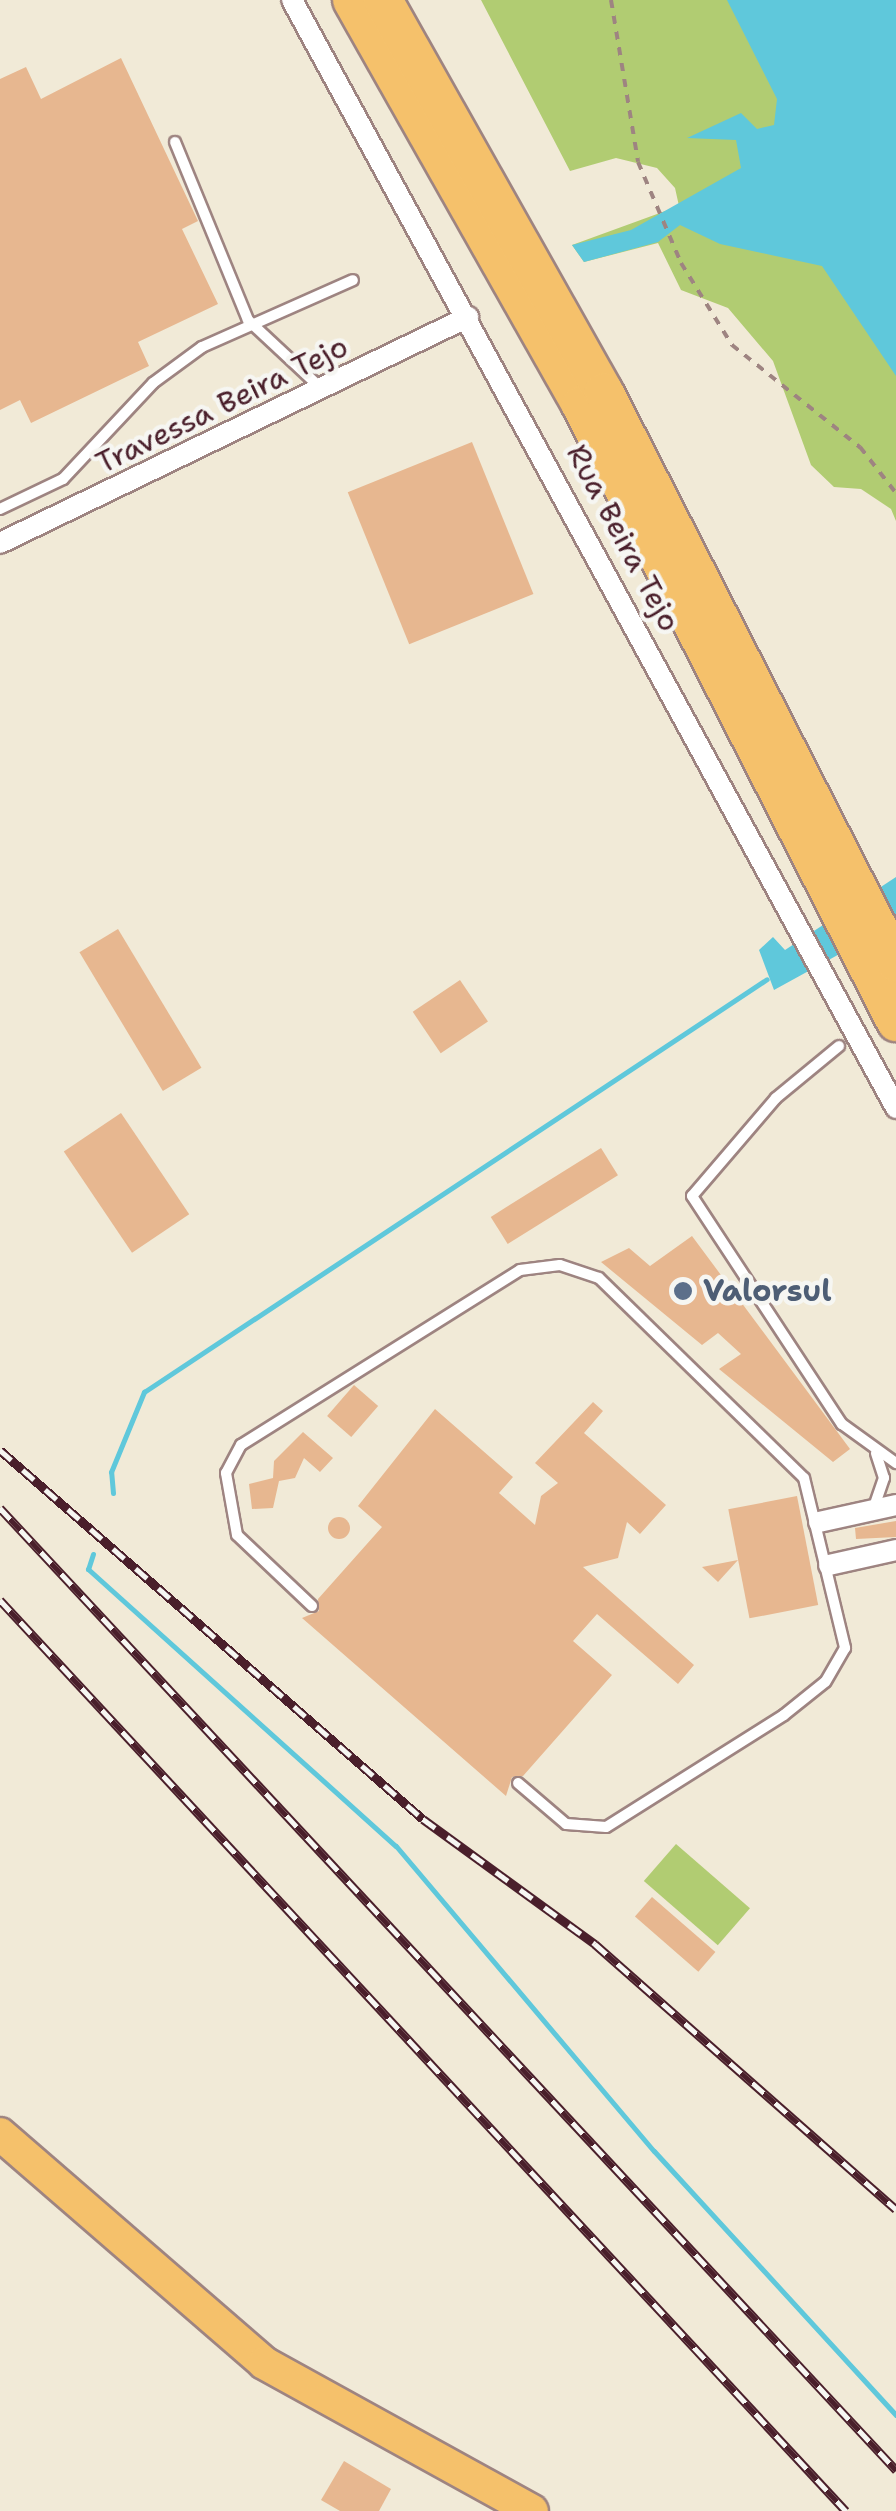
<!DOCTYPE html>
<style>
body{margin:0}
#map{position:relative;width:896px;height:2511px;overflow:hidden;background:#f1ead7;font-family:"Shantell Sans",sans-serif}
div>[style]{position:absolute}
.green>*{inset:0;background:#b1cc72;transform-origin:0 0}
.water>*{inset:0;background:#5fc8db}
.stream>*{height:5px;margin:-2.5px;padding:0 2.5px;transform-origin:2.5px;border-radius:2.5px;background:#5fc8db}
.building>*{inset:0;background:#e7b790;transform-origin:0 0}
.round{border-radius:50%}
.path>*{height:4px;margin-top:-2px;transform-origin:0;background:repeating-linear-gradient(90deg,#9e8481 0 8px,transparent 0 16px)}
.roads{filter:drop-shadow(2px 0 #9e8481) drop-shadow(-2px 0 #9e8481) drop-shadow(0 2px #9e8481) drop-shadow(0 -2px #9e8481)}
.lane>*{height:10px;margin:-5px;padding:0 5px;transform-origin:5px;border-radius:5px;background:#fff}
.street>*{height:20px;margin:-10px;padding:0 10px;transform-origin:10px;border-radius:10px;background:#fff}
.primary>*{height:32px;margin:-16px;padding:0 16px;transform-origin:16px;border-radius:16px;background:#f5c16b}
.highway>*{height:38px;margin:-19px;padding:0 19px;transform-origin:19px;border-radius:19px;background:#f5c16b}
.rail>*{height:9px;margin-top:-4.5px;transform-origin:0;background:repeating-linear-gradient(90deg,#f6f6f2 0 15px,#4a1f2b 0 30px);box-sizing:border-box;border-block:2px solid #4a1f2b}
.dots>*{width:28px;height:28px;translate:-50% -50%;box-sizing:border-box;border:5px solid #f6f6f2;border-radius:50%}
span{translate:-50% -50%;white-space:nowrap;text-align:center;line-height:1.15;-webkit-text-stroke:9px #f6f6f2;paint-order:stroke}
.street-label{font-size:30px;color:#4a1f2b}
.service-label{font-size:30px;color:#4e5e75;font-weight:700}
.left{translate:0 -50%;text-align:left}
</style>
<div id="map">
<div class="green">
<i style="clip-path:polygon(481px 0,847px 0,896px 104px,896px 521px,891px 509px,861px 489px,834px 487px,811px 465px,773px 361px,728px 308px,681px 290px,658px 243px,584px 262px,572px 245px,679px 206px,675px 188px,657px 168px,616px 158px,570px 171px)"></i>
<i style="left:676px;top:1844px;width:98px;height:49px;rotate:41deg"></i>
</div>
<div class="water">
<i style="clip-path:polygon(727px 0,896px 0,896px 376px,822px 266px,720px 244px,680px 225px,658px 242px,584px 262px,572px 245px,631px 230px,741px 168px,736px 140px,687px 138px,741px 113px,757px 129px,774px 125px,777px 99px)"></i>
<i style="clip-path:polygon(896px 877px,896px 923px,774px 990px,759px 950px,773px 937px,785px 950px)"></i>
</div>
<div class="stream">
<i style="left:113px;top:1493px;width:21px;rotate:-95deg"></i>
<i style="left:111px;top:1472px;width:87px;rotate:-67.6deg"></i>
<i style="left:144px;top:1392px;width:747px;rotate:-33.54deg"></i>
<i style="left:93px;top:1554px;width:16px;rotate:108deg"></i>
<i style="left:88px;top:1569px;width:414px;rotate:42deg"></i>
<i style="left:396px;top:1846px;width:399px;rotate:49.8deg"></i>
<i style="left:654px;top:2151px;width:358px;rotate:47.5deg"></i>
</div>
<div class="building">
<i style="clip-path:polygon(121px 58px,198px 221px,182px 229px,218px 304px,138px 342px,149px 366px,31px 423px,20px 400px,0 410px,0 79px,26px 67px,41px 99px)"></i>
<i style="left:472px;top:442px;width:164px;height:134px;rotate:68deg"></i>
<i style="left:118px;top:929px;width:162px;height:45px;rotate:59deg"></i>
<i style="left:460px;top:980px;width:50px;height:57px;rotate:56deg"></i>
<i style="left:121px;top:1113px;width:122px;height:69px;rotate:56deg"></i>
<i style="left:601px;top:1148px;width:32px;height:130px;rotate:58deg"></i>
<i style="clip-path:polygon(692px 1236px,850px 1449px,833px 1462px,719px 1369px,741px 1354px,718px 1333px,702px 1345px,601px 1262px,629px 1248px,650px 1266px)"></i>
<i style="left:354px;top:1385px;width:32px;height:41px;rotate:41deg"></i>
<i style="clip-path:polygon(593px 1402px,603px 1411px,584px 1433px,666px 1505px,640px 1534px,627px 1522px,618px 1558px,583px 1567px,694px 1665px,678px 1684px,597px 1614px,573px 1641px,612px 1675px,523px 1776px,512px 1777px,506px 1796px,302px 1618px,319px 1611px,318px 1599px,382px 1527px,358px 1506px,435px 1409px,513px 1477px,499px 1493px,535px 1525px,541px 1496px,558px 1483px,535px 1463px)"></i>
<i style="clip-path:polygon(303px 1432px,333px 1458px,320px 1472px,304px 1458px,295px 1478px,279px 1481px,273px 1508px,252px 1509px,249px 1484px,273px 1478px,274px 1461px)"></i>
<i style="left:797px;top:1496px;width:111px;height:70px;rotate:79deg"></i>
<i class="round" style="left:328px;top:1517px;width:22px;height:22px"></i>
<i style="clip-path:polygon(896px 1521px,896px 1537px,856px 1539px,855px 1528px)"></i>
<i style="clip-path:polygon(738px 1560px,718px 1582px,702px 1567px)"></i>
<i style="left:652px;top:1897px;width:84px;height:26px;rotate:41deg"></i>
<i style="clip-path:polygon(344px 2461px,391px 2489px,379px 2511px,340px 2511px,321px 2500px)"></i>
</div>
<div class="path">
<i style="left:611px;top:0;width:164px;rotate:80.5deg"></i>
<i style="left:638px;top:162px;width:110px;rotate:66.9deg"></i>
<i style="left:681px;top:263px;width:97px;rotate:58.1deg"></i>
<i style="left:732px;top:345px;width:164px;rotate:38.6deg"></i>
<i style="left:860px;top:447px;width:58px;rotate:52deg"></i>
</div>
<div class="roads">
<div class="lane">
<i style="left:175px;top:142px;width:192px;rotate:67.7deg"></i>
<i style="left:248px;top:320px;width:101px;rotate:43deg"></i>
<i style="left:0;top:509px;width:70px;rotate:-25.5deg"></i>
<i style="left:63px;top:479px;width:132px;rotate:-46.8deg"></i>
<i style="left:153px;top:383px;width:61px;rotate:-36.3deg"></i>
<i style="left:202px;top:347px;width:165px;rotate:-23.9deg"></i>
<i style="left:839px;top:1046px;width:82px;rotate:140.5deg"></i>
<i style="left:776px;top:1098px;width:129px;rotate:130.6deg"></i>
<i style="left:692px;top:1196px;width:273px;rotate:56.7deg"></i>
<i style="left:842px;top:1424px;width:67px;rotate:35.8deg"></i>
<i style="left:874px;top:1507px;width:31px;rotate:-71deg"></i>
<i style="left:884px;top:1478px;width:26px;rotate:-108deg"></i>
<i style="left:312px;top:1606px;width:103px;rotate:-136.6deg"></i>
<i style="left:237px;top:1535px;width:63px;rotate:-100.1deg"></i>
<i style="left:226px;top:1473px;width:32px;rotate:-62deg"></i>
<i style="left:241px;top:1445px;width:329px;rotate:-32.1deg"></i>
<i style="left:520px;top:1270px;width:40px;rotate:-7.1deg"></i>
<i style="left:560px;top:1265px;width:41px;rotate:18.4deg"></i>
<i style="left:599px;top:1278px;width:286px;rotate:44.3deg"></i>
<i style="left:804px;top:1478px;width:175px;rotate:76.4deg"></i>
<i style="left:845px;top:1648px;width:39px;rotate:120deg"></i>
<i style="left:825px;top:1682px;width:53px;rotate:141.2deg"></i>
<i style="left:784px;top:1715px;width:210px;rotate:147.8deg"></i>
<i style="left:606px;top:1827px;width:40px;rotate:-175.7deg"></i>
<i style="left:566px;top:1824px;width:63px;rotate:-139.5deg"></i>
</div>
<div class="street">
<i style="left:292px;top:0;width:1262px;rotate:61.4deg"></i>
<i style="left:0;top:543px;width:520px;rotate:-25.78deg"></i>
<i style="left:819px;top:1522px;width:79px;rotate:-12.4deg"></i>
<i style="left:829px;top:1565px;width:69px;rotate:-12.6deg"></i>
</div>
<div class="primary">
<i style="left:0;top:2134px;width:349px;rotate:40.9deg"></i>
<i style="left:264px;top:2363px;width:306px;rotate:28.9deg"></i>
</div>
<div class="highway">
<i style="left:352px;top:0;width:465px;rotate:60.5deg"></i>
<i style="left:581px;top:405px;width:693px;rotate:62.95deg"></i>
<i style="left:383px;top:0;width:450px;rotate:60.6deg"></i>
<i style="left:604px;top:392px;width:641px;rotate:62.92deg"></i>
</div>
</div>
<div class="rail">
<i style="left:0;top:1450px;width:561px;rotate:41.1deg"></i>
<i style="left:423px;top:1819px;width:213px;rotate:36deg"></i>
<i style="left:595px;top:1944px;width:401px;rotate:41.4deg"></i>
<i style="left:0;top:1508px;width:1315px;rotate:47.03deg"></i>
<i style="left:0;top:1600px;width:1243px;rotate:47.12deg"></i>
</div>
<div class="dots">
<i style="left:683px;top:1291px;background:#5c6f8a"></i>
</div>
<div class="street-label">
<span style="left:222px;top:405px;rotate:-26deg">Travessa Beira Tejo</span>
<span style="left:623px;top:538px;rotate:62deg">Rua Beira Tejo</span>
</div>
<div class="service-label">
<span class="left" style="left:703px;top:1291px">Valorsul</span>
</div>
</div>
